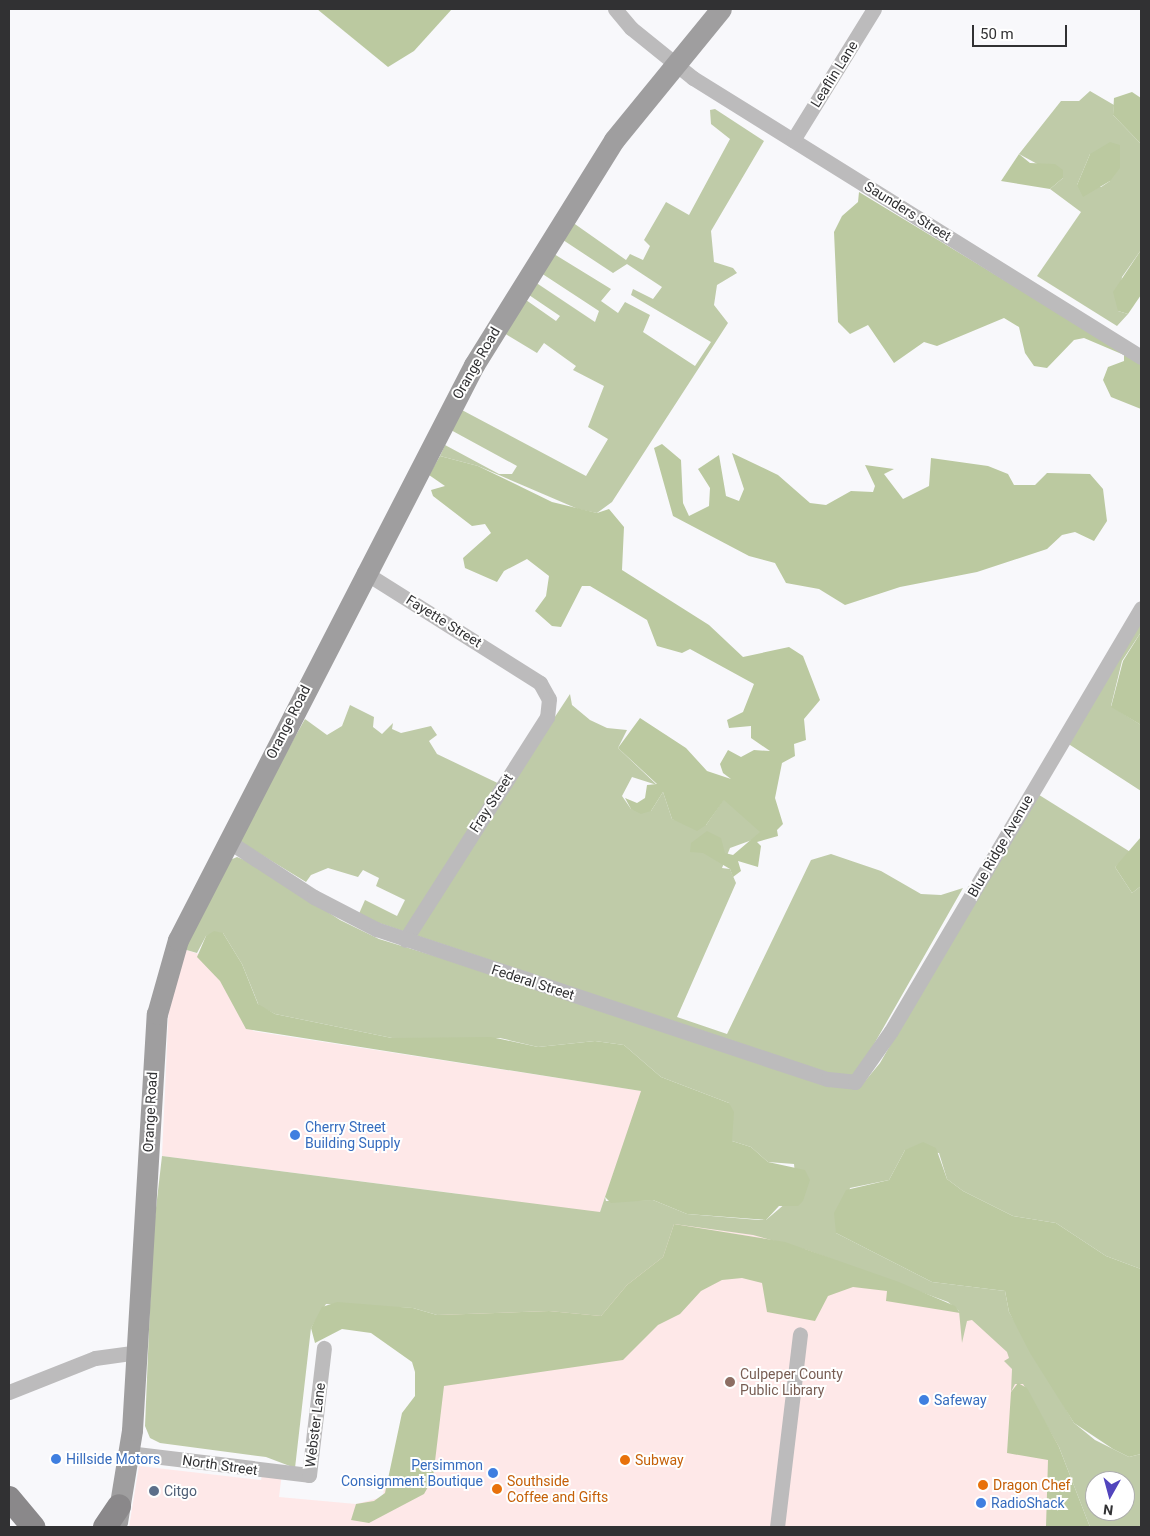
<!DOCTYPE html>
<style>
body{margin:0}
#map{position:relative;width:1150px;height:1536px;overflow:hidden;background:#f8f8fb;font-family:Roboto,sans-serif}
div>[style]{position:absolute}
.commercial>*{inset:0;background:#fee8e8}
.green>*{inset:0;background:#bfcba8}
.forest>*{inset:0;background:#bbc9a0}
.minor>*{height:15px;margin:-7.5px;padding:0 7.5px;transform-origin:7.5px;border-radius:7.5px;background:#bcbbbc}
.secondary>*{height:21px;margin:-10.5px;padding:0 10.5px;transform-origin:10.5px;border-radius:10.5px;background:#9f9e9f}
.primary>*{height:24px;margin:-12px;padding:0 12px;transform-origin:12px;border-radius:12px;background:#8a888a}
.dots>*{width:14px;height:14px;translate:-50% -50%;box-sizing:border-box;border:2px solid #fff;border-radius:50%}
span{translate:-50% -50%;white-space:nowrap;text-align:center;line-height:1.15;-webkit-text-stroke:4px #fff;paint-order:stroke}
.street-label{font-size:14px;color:#313133}
.shop-label{font-size:14px;color:#366cbe}
.left{translate:0 -50%;text-align:left}
.right{translate:-100% -50%;text-align:right}
.education-label{font-size:14px;color:#785e54}
.food-label{font-size:14px;color:#c56008}
.service-label{font-size:14px;color:#4e5e75}
.frame{position:absolute;inset:0;border:10px solid #313133;pointer-events:none}
.north{position:absolute;left:1085px;top:1471px;width:50px;height:50px;box-sizing:border-box;background:#fff;border:1px solid #adadad;border-radius:50%;rotate:187deg;font-size:14px;font-weight:700;line-height:20px;text-align:center;color:#313133}
.north::after{content:'';display:block;margin:auto;width:18px;height:22px;background:#5245bd;clip-path:polygon(50% 0,100% 100%,50% 72%,0 100%)}
.scale{position:absolute;left:972px;top:25px;width:95px;height:22px;box-sizing:border-box;border:2px solid #313133;border-top:0;padding-left:6px;font-size:15px;line-height:18px;white-space:nowrap;color:#313133;-webkit-text-stroke:4px #fff;paint-order:stroke}
</style>
<div id="map">
<div class="commercial">
<i style="clip-path:polygon(183px 949px,233px 965px,253px 1031px,642px 1091px,600px 1212px,776px 1233px,1071px 1359px,1048px 1527px,129px 1527px,139px 1466px,261px 1480px,263px 1470px,282px 1473px,279px 1497px,356px 1504px,383px 1497px,385px 1476px,409px 1479px,460px 1194px,162px 1156px,169px 1002px)"></i>
</div>
<div class="green">
<i style="clip-path:polygon(evenodd,1090px 91px,1114px 105px,1113px 115px,1141px 144px,1141px 250px,1122px 277px,1118px 311px,1128px 314px,1117px 326px,1037px 276px,1081px 212px,1050px 189px,1063px 178px,1019px 154px,1061px 101px,1079px 101px,1090px 91px,1090px 154px,1110px 181px,1101px 187px,1077px 185px,1090px 154px)"></i>
<i style="clip-path:polygon(715px 109px,764px 141px,711px 231px,714px 262px,733px 268px,737px 273px,717px 285px,714px 305px,728px 323px,612px 502px,597px 513px,578px 509px,478px 466px,440px 456px,445px 445px,499px 474px,512px 474px,517px 466px,449px 429px,460px 409px,586px 476px,608px 439px,588px 427px,604px 386px,573px 370px,576px 366px,544px 343px,537px 353px,504px 333px,526px 300px,556px 321px,560px 316px,529px 295px,535px 282px,595px 322px,599px 311px,541px 273px,554px 254px,611px 289px,601px 301px,618px 313px,625px 302px,650px 315px,643px 332px,695px 366px,711px 342px,631px 295px,633px 289px,653px 299px,662px 287px,627px 264px,613px 273px,560px 238px,572px 222px,626px 260px,630px 254px,643px 260px,650px 246px,644px 240px,666px 202px,689px 215px,730px 139px,711px 124px,710px 110px)"></i>
<i style="clip-path:polygon(1141px 620px,1141px 632px,1122px 661px,1111px 706px,1141px 725px,1141px 791px,1067px 743px)"></i>
<i style="clip-path:polygon(570px 694px,572px 705px,590px 720px,607px 728px,627px 730px,618px 748px,657px 785px,632px 777px,622px 796px,631px 809px,651px 811px,663px 792px,672px 819px,706px 825px,724px 799px,759px 828px,763px 836px,730px 848px,722px 868px,730px 869px,736px 883px,677px 1017px,727px 1034px,811px 860px,831px 854px,881px 871px,921px 894px,941px 895px,963px 888px,857px 1074px,844px 1078px,358px 916px,365px 900px,397px 916px,405px 900px,376px 886px,379px 878px,363px 870px,358px 877px,328px 868px,311px 875px,306px 882px,237px 840px,305px 719px,327px 735px,342px 726px,350px 705px,374px 717px,373px 727px,382px 734px,393px 723px,392px 729px,401px 733px,431px 726px,437px 735px,429px 741px,437px 754px,508px 788px)"></i>
<i style="clip-path:polygon(evenodd,1036px 793px,1132px 853px,1141px 837px,1132px 853px,1115px 867px,1132px 893px,1141px 886px,1141px 1269px,1106px 1256px,1056px 1223px,1013px 1216px,963px 1191px,947px 1179px,939px 1153px,905px 1150px,889px 1180px,850px 1188px,836px 1233px,932px 1282px,1005px 1291px,1009px 1312px,1074px 1423px,1095px 1440px,1129px 1457px,1141px 1454px,1141px 1527px,1090px 1527px,1059px 1447px,1023px 1384px,1015px 1384px,1011px 1392px,1012px 1369px,1004px 1361px,1009px 1358px,1007px 1352px,972px 1320px,967px 1321px,962px 1343px,959px 1311px,948px 1302px,807px 1250px,753px 1235px,674px 1224px,663px 1257px,627px 1285px,601px 1316px,549px 1311px,437px 1315px,413px 1308px,326px 1304px,311px 1328px,295px 1468px,266px 1457px,160px 1443px,150px 1438px,145px 1426px,153px 1234px,162px 1156px,600px 1212px,605px 1197px,606px 1201px,653px 1200px,687px 1214px,759px 1220px,766px 1220px,786px 1203px,798px 1206px,794px 1164px,768px 1162px,751px 1147px,732px 1141px,729px 1103px,661px 1077px,624px 1045px,595px 1041px,538px 1047px,500px 1038px,392px 1038px,275px 1014px,259px 1006px,242px 964px,223px 933px,206px 936px,197px 953px,183px 949px,230px 860px,237px 857px,252px 863px,340px 920px,379px 939px,861px 1086px,880px 1063px,1036px 793px,1095px 1481px,1125px 1481px,1125px 1511px,1095px 1511px,1095px 1481px)"></i>
</div>
<div class="forest">
<i style="clip-path:polygon(317px 9px,452px 9px,414px 51px,388px 67px)"></i>
<i style="clip-path:polygon(1132px 92px,1141px 98px,1141px 144px,1113px 115px,1114px 98px)"></i>
<i style="clip-path:polygon(1110px 142px,1120px 145px,1120px 168px,1110px 181px,1083px 197px,1077px 185px,1090px 154px)"></i>
<i style="clip-path:polygon(1019px 154px,1030px 163px,1055px 164px,1063px 170px,1063px 178px,1050px 189px,1001px 181px)"></i>
<i style="clip-path:polygon(859px 192px,1141px 363px,1141px 409px,1111px 397px,1103px 380px,1108px 367px,1124px 361px,1124px 355px,1084px 338px,1074px 340px,1047px 368px,1034px 366px,1025px 353px,1019px 327px,1004px 318px,937px 346px,924px 342px,894px 363px,868px 325px,850px 334px,838px 322px,834px 232px,842px 216px,858px 202px)"></i>
<i style="clip-path:polygon(1141px 250px,1141px 295px,1128px 314px,1118px 311px,1113px 292px)"></i>
<i style="clip-path:polygon(662px 444px,681px 460px,683px 503px,689px 516px,709px 506px,710px 488px,698px 469px,719px 455px,726px 496px,739px 501px,744px 489px,732px 453px,778px 475px,810px 503px,826px 505px,851px 491px,873px 492px,875px 486px,865px 465px,894px 469px,884px 474px,903px 499px,929px 486px,931px 458px,988px 466px,1008px 474px,1014px 485px,1035px 485px,1047px 473px,1090px 474px,1103px 489px,1107px 521px,1094px 541px,1075px 532px,1062px 535px,1047px 549px,977px 572px,900px 587px,845px 605px,819px 589px,786px 583px,775px 563px,749px 556px,673px 516px,654px 448px)"></i>
<i style="clip-path:polygon(440px 456px,478px 466px,552px 502px,597px 513px,609px 509px,624px 527px,622px 570px,709px 625px,743px 657px,789px 647px,803px 656px,820px 700px,804px 719px,806px 740px,794px 744px,795px 756px,782px 763px,775px 798px,783px 824px,777px 830px,778px 836px,757px 842px,761px 846px,758px 867px,738px 861px,741px 871px,733px 877px,730px 869px,703px 853px,690px 852px,691px 843px,707px 831px,721px 838px,725px 853px,733px 855px,760px 832px,724px 800px,706px 825px,697px 831px,672px 819px,663px 792px,651px 811px,641px 814px,631px 809px,625px 798px,637px 803px,645px 798px,647px 785px,657px 784px,618px 748px,640px 718px,686px 748px,707px 771px,731px 779px,723px 773px,720px 764px,728px 750px,741px 757px,754px 750px,770px 751px,751px 738px,751px 726px,729px 728px,727px 720px,743px 712px,754px 684px,690px 649px,682px 653px,657px 646px,647px 620px,590px 586px,582px 586px,561px 627px,552px 626px,535px 611px,546px 596px,549px 576px,527px 559px,504px 571px,497px 582px,465px 568px,463px 558px,491px 533px,485px 524px,472px 526px,433px 496px,431px 490px,445px 486px,429px 475px)"></i>
<i style="clip-path:polygon(1141px 632px,1141px 725px,1111px 707px,1123px 661px)"></i>
<i style="clip-path:polygon(1141px 837px,1141px 886px,1132px 893px,1115px 867px)"></i>
<i style="clip-path:polygon(214px 931px,223px 933px,242px 964px,258px 1004px,275px 1014px,392px 1038px,491px 1037px,538px 1047px,595px 1041px,624px 1045px,661px 1077px,729px 1103px,734px 1112px,732px 1141px,751px 1147px,768px 1162px,805px 1170px,810px 1180px,803px 1201px,798px 1206px,779px 1206px,766px 1220px,687px 1214px,653px 1200px,611px 1203px,605px 1197px,641px 1091px,246px 1029px,220px 981px,197px 957px,206px 936px)"></i>
<i style="clip-path:polygon(923px 1142px,936px 1148px,947px 1179px,963px 1191px,1013px 1216px,1056px 1223px,1106px 1256px,1141px 1269px,1141px 1454px,1129px 1457px,1113px 1449px,1074px 1423px,1030px 1353px,1009px 1312px,1005px 1291px,932px 1282px,836px 1233px,834px 1213px,846px 1190px,889px 1180px,905px 1150px)"></i>
<i style="clip-path:polygon(674px 1224px,785px 1242px,899px 1282px,955px 1306px,960px 1313px,886px 1301px,887px 1291px,853px 1287px,828px 1296px,815px 1321px,767px 1312px,762px 1283px,742px 1278px,722px 1280px,701px 1291px,680px 1314px,658px 1325px,623px 1360px,444px 1386px,433px 1478px,424px 1494px,369px 1523px,351px 1520px,356px 1504px,374px 1501px,385px 1493px,402px 1413px,415px 1396px,415px 1372px,412px 1362px,371px 1333px,342px 1329px,315px 1343px,311px 1328px,322px 1307px,337px 1302px,413px 1308px,437px 1315px,549px 1311px,601px 1316px,627px 1285px,663px 1257px)"></i>
<i style="clip-path:polygon(1018px 1383px,1027px 1388px,1059px 1447px,1090px 1527px,1046px 1527px,1048px 1460px,1007px 1453px,1011px 1392px)"></i>
</div>
<div class="minor">
<i style="left:615px;top:9px;width:25px;rotate:50deg"></i>
<i style="left:631px;top:28px;width:80px;rotate:38.9deg"></i>
<i style="left:693px;top:78px;width:528px;rotate:31.91deg"></i>
<i style="left:793px;top:140px;width:154px;rotate:-58.3deg"></i>
<i style="left:364px;top:572px;width:208px;rotate:32.2deg"></i>
<i style="left:540px;top:683px;width:18px;rotate:61deg"></i>
<i style="left:549px;top:699px;width:18px;rotate:96deg"></i>
<i style="left:547px;top:717px;width:264px;rotate:122.5deg"></i>
<i style="left:228px;top:841px;width:103px;rotate:33.1deg"></i>
<i style="left:314px;top:897px;width:70px;rotate:27.3deg"></i>
<i style="left:376px;top:929px;width:476px;rotate:18.4deg"></i>
<i style="left:828px;top:1079px;width:27px;rotate:6deg"></i>
<i style="left:855px;top:1082px;width:62px;rotate:-54.8deg"></i>
<i style="left:891px;top:1031px;width:491px;rotate:-59.4deg"></i>
<i style="left:9px;top:1392px;width:92px;rotate:-21.6deg"></i>
<i style="left:95px;top:1358px;width:43px;rotate:-7.9deg"></i>
<i style="left:128px;top:1453px;width:182px;rotate:6.9deg"></i>
<i style="left:309px;top:1475px;width:128px;rotate:-83.3deg"></i>
<i style="left:777px;top:1527px;width:194px;rotate:-83.2deg"></i>
</div>
<div class="secondary">
<i style="left:117px;top:1522px;width:93px;rotate:-80.7deg"></i>
<i style="left:132px;top:1430px;width:417px;rotate:-86.6deg"></i>
<i style="left:157px;top:1014px;width:77px;rotate:-74.2deg"></i>
<i style="left:178px;top:940px;width:647px;rotate:-62.76deg"></i>
<i style="left:474px;top:365px;width:265px;rotate:-58.1deg"></i>
<i style="left:614px;top:140px;width:169px;rotate:-50.8deg"></i>
</div>
<div class="primary">
<i style="left:9px;top:1498px;width:38px;rotate:50deg"></i>
<i style="left:105px;top:1527px;width:25px;rotate:-56deg"></i>
</div>
<div class="dots">
<i style="left:295px;top:1135px;background:#3f7fe0"></i>
<i style="left:730px;top:1382px;background:#8d6e63"></i>
<i style="left:924px;top:1400px;background:#3f7fe0"></i>
<i style="left:56px;top:1459px;background:#3f7fe0"></i>
<i style="left:625px;top:1460px;background:#e8710a"></i>
<i style="left:493px;top:1473px;background:#3f7fe0"></i>
<i style="left:983px;top:1485px;background:#e8710a"></i>
<i style="left:497px;top:1489px;background:#e8710a"></i>
<i style="left:154px;top:1491px;background:#5c6f8a"></i>
<i style="left:981px;top:1503px;background:#3f7fe0"></i>
</div>
<div class="street-label">
<span style="left:834px;top:74px;rotate:-58deg">Leaflin Lane</span>
<span style="left:908px;top:211px;rotate:32deg">Saunders Street</span>
<span style="left:476px;top:363px;rotate:-60deg">Orange Road</span>
<span style="left:444px;top:621px;rotate:32deg">Fayette Street</span>
<span style="left:288px;top:722px;rotate:-63deg">Orange Road</span>
<span style="left:491px;top:803px;rotate:-57deg">Fray Street</span>
<span style="left:1000px;top:846px;rotate:-60deg">Blue Ridge Avenue</span>
<span style="left:533px;top:982px;rotate:18deg">Federal Street</span>
<span style="left:150px;top:1112px;rotate:-87deg">Orange Road</span>
<span style="left:315px;top:1425px;rotate:-83deg">Webster Lane</span>
<span style="left:220px;top:1465px;rotate:8deg">North Street</span>
</div>
<div class="shop-label">
<span class="left" style="left:305px;top:1135px">Cherry Street<br>Building Supply</span>
<span class="left" style="left:934px;top:1400px">Safeway</span>
<span class="left" style="left:66px;top:1459px">Hillside Motors</span>
<span class="right" style="left:483px;top:1473px">Persimmon<br>Consignment Boutique</span>
<span class="left" style="left:991px;top:1503px">RadioShack</span>
</div>
<div class="education-label">
<span class="left" style="left:740px;top:1382px">Culpeper County<br>Public Library</span>
</div>
<div class="food-label">
<span class="left" style="left:635px;top:1460px">Subway</span>
<span class="left" style="left:507px;top:1489px">Southside<br>Coffee and Gifts</span>
<span class="left" style="left:993px;top:1485px">Dragon Chef</span>
</div>
<div class="service-label">
<span class="left" style="left:164px;top:1491px">Citgo</span>
</div>
<div class="frame"></div>
<div class="north">N</div>
<div class="scale">50 m</div>
</div>
